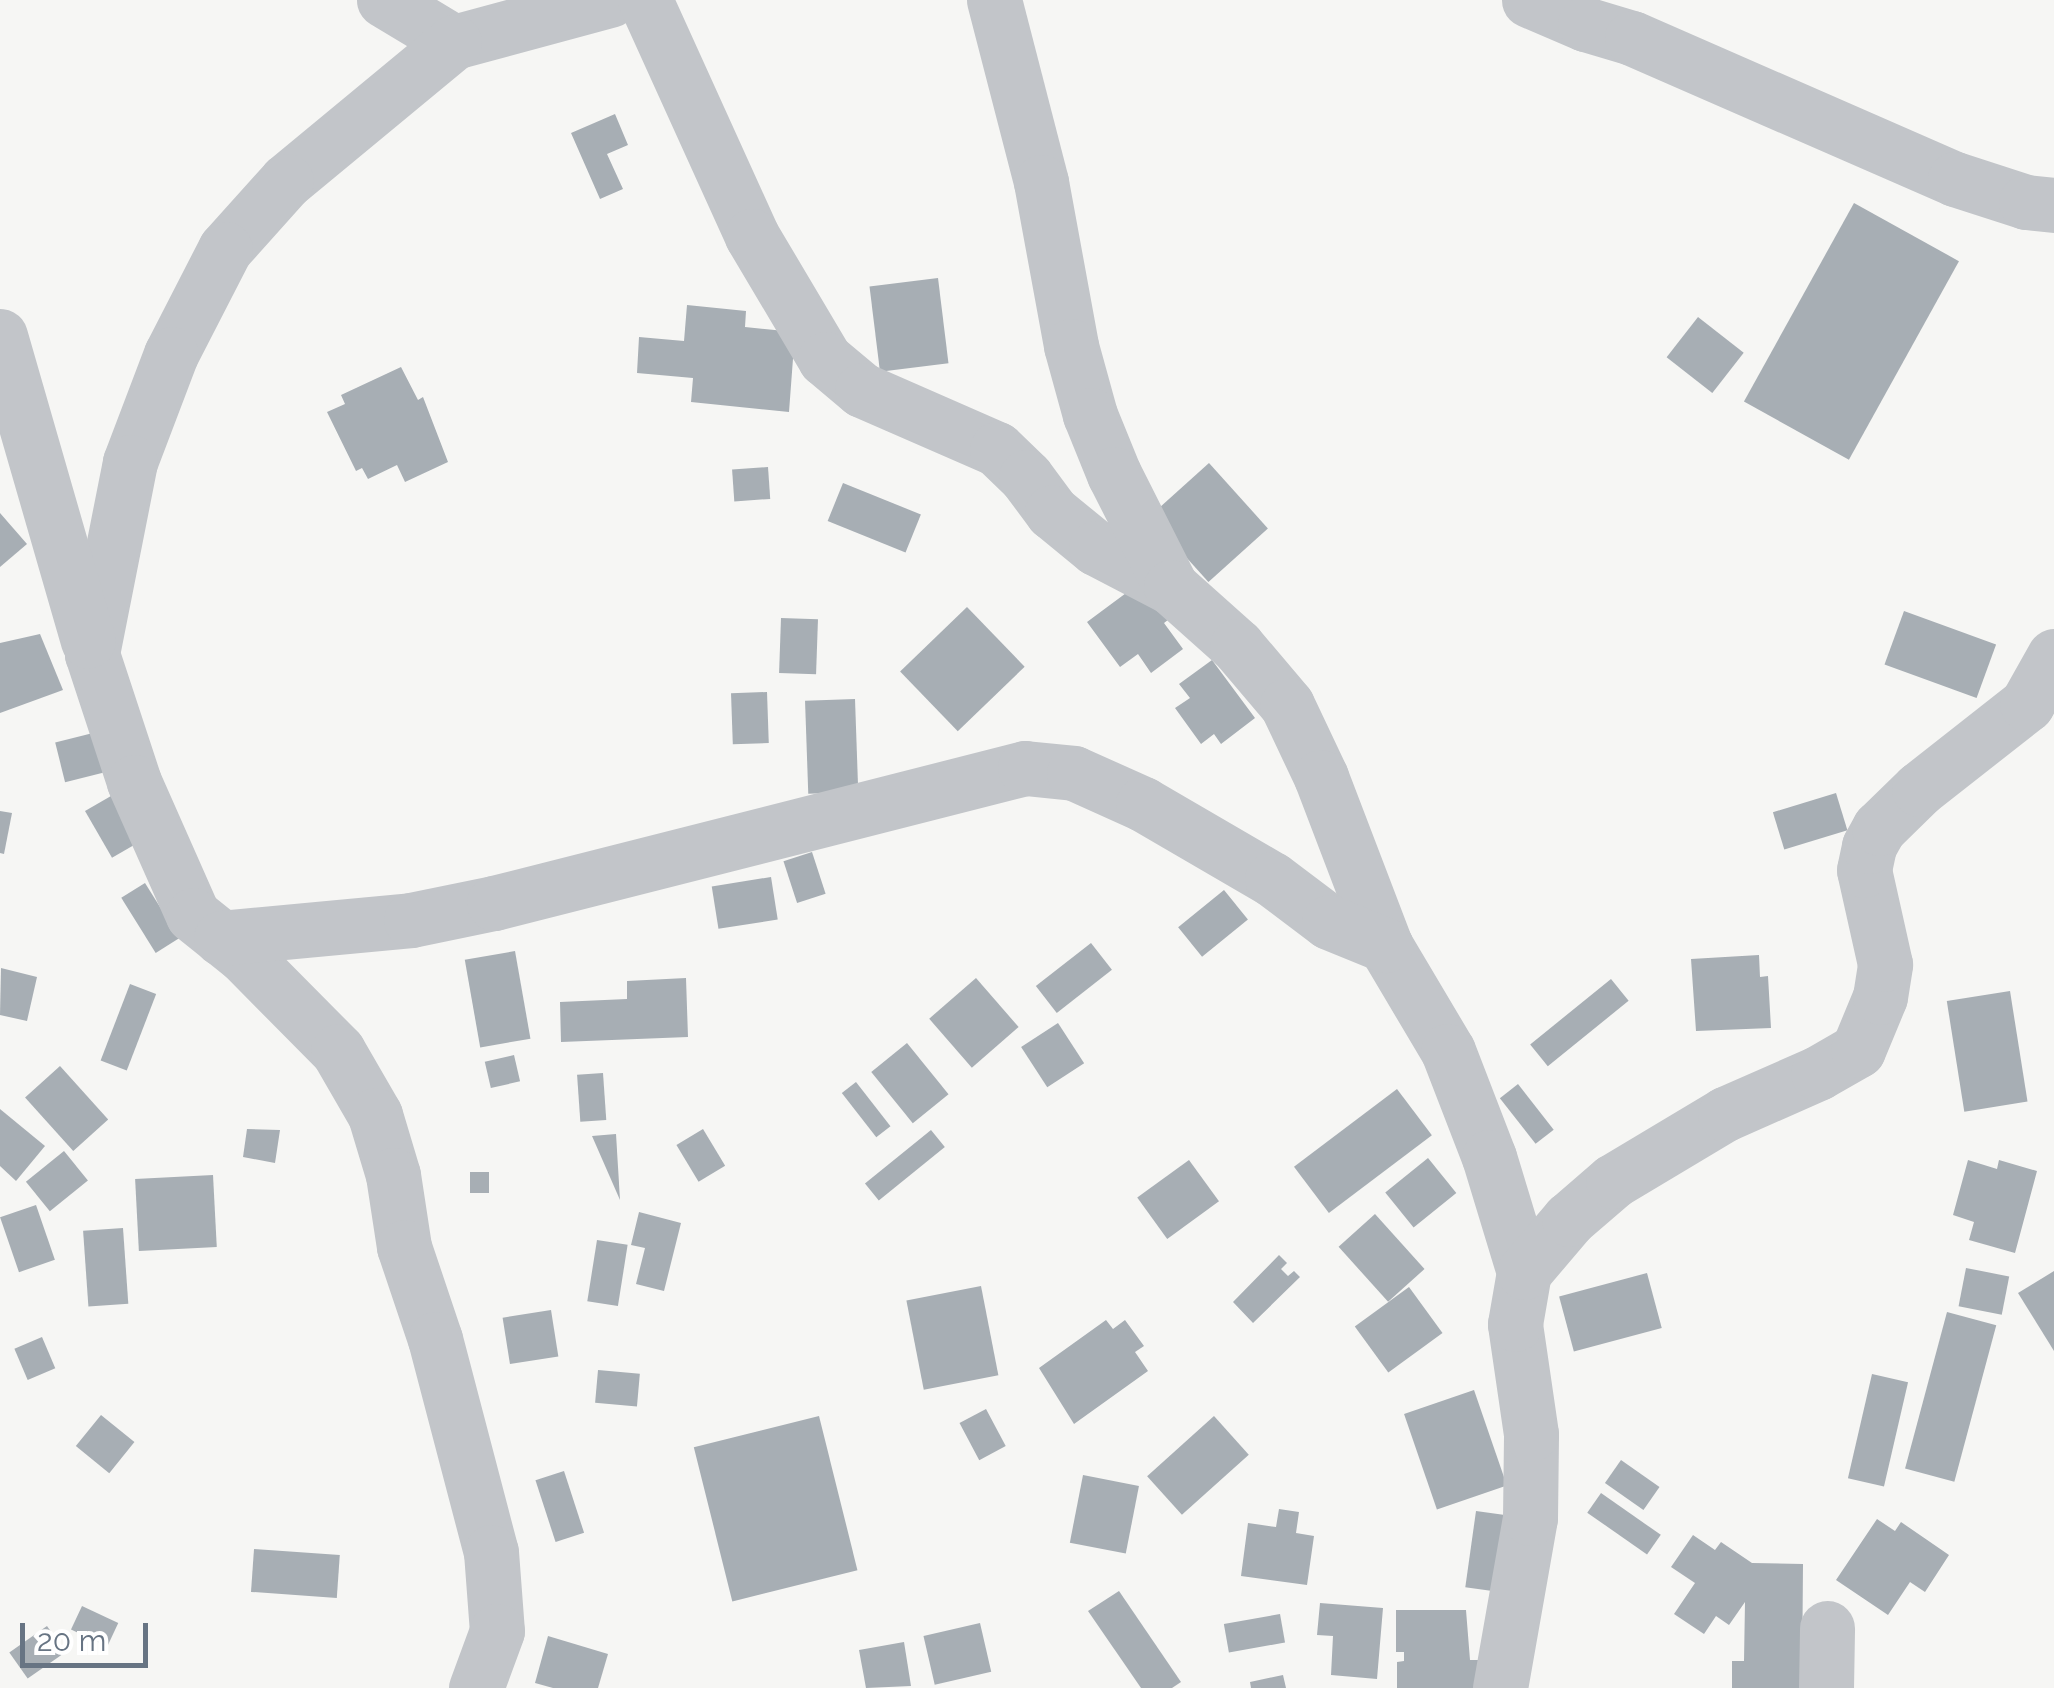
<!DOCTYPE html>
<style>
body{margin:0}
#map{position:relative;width:2054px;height:1688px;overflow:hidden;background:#f6f6f4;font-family:Raleway,sans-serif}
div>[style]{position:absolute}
.building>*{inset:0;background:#a7aeb4;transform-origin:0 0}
.minor>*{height:55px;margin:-27.5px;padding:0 27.5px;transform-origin:27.5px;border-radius:27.5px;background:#c2c5c9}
span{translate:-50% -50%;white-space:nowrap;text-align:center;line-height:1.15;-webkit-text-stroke:10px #fff;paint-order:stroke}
.scale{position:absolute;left:20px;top:1623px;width:128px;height:45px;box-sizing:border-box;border:5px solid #677483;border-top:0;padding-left:12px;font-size:30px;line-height:35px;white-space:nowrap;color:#677483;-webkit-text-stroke:8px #fff;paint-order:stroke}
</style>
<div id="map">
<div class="building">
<i style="clip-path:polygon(615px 114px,628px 145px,607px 154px,623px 189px,600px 199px,571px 133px)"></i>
<i style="left:1854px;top:203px;width:120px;height:227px;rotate:29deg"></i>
<i style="left:938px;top:278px;width:86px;height:69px;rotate:83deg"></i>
<i style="clip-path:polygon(687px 305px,746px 311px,745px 327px,795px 332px,789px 412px,691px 402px,693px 378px,637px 373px,639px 337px,684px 341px)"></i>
<i style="left:1698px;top:317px;width:58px;height:51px;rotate:38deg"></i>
<i style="clip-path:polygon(401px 367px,418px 400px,423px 397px,448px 462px,405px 482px,397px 465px,368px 479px,362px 468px,356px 471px,327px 412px,345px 404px,341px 395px)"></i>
<i style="left:1209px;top:463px;width:88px;height:80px;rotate:48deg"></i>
<i style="left:768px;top:467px;width:32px;height:36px;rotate:86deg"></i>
<i style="left:843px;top:483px;width:84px;height:41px;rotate:22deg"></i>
<i style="clip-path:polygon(0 513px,27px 544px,0 567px)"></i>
<i style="clip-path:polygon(1145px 579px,1173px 616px,1164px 623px,1183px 649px,1151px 673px,1138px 654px,1120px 667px,1087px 622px)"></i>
<i style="left:967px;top:607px;width:83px;height:93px;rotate:46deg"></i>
<i style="left:1904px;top:611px;width:98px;height:57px;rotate:20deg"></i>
<i style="left:781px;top:618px;width:37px;height:55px;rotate:2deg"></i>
<i style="clip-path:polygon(40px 634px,63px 690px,0 713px,0 643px)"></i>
<i style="clip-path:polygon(1212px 660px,1255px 718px,1221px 744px,1214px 734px,1201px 744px,1175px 708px,1190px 698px,1179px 684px)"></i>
<i style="left:767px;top:692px;width:51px;height:36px;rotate:88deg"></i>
<i style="left:855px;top:699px;width:93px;height:50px;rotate:88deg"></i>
<i style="left:93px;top:733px;width:41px;height:39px;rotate:76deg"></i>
<i style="left:1836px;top:793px;width:39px;height:66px;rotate:73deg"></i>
<i style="left:111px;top:796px;width:54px;height:30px;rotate:60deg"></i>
<i style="clip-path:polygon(0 811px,12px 813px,4px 854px,0 853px)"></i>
<i style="left:812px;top:852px;width:44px;height:30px;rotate:72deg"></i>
<i style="left:771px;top:877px;width:43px;height:60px;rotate:81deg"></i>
<i style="left:145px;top:883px;width:65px;height:28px;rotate:58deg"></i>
<i style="left:1224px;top:890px;width:38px;height:59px;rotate:51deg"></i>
<i style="left:1091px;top:943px;width:34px;height:70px;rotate:52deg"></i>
<i style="left:515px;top:951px;width:89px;height:51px;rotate:80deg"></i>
<i style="clip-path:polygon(1759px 955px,1760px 977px,1768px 976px,1771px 1028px,1696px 1031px,1691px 959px)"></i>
<i style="clip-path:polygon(1px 968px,37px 977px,27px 1021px,0 1015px)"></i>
<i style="clip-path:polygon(686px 978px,688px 1037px,561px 1042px,560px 1002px,627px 999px,627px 981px)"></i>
<i style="left:976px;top:978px;width:65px;height:62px;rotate:49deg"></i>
<i style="left:1611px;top:979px;width:28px;height:104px;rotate:51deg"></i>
<i style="left:130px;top:984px;width:28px;height:82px;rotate:21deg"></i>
<i style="left:2010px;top:991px;width:112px;height:64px;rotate:81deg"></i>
<i style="left:1058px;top:1023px;width:48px;height:44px;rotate:57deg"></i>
<i style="left:907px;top:1043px;width:66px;height:46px;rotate:51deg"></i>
<i style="left:514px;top:1055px;width:27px;height:30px;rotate:77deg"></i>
<i style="left:60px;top:1066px;width:72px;height:47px;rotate:48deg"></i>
<i style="left:603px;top:1073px;width:47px;height:26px;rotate:86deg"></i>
<i style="left:856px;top:1082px;width:56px;height:18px;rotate:52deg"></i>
<i style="left:1518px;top:1084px;width:58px;height:23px;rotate:52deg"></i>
<i style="left:1397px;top:1089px;width:58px;height:129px;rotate:53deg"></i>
<i style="clip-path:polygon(0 1109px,45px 1146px,16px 1181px,0 1166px)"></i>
<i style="clip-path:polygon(247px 1129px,280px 1130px,275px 1163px,243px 1157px)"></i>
<i style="left:703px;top:1129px;width:43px;height:31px;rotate:59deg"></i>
<i style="left:931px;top:1130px;width:22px;height:85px;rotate:51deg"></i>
<i style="clip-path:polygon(616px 1134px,620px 1200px,592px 1136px)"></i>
<i style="left:64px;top:1151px;width:38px;height:49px;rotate:51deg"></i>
<i style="left:1428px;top:1158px;width:45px;height:55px;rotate:51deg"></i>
<i style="left:1189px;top:1160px;width:51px;height:64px;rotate:54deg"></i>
<i style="clip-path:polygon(1968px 1160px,1997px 1169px,1999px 1160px,2037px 1171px,2015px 1253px,1969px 1240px,1974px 1222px,1953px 1215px)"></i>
<i style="left:470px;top:1172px;width:19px;height:21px"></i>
<i style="left:213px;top:1175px;width:72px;height:78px;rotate:87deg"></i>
<i style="left:36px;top:1205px;width:58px;height:38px;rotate:71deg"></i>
<i style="clip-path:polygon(639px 1212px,681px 1223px,664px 1291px,636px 1284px,645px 1248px,631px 1245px)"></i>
<i style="left:1375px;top:1214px;width:74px;height:49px;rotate:48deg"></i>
<i style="left:123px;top:1228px;width:76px;height:40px;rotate:86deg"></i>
<i style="left:597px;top:1240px;width:31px;height:62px;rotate:9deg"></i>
<i style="clip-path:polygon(1279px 1255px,1287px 1263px,1281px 1269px,1288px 1276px,1294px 1271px,1300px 1277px,1253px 1323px,1233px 1302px)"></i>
<i style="left:1966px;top:1268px;width:44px;height:39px;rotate:11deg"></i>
<i style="clip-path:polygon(2054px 1271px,2054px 1351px,2018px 1293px)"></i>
<i style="left:1647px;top:1273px;width:57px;height:91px;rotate:75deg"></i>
<i style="left:981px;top:1286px;width:91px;height:76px;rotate:79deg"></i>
<i style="left:1409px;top:1287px;width:57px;height:67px;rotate:54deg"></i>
<i style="left:551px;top:1310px;width:47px;height:49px;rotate:81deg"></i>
<i style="left:1947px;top:1312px;width:51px;height:162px;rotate:15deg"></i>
<i style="clip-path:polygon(1106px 1320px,1113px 1329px,1125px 1320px,1144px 1346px,1135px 1352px,1148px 1371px,1074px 1424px,1039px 1368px)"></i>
<i style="left:42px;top:1337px;width:34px;height:30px;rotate:67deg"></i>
<i style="left:598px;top:1370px;width:42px;height:33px;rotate:5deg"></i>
<i style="left:1872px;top:1374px;width:37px;height:107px;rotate:13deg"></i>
<i style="left:1474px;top:1390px;width:101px;height:74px;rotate:71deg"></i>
<i style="left:986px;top:1409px;width:42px;height:30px;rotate:62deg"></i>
<i style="left:101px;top:1415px;width:43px;height:40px;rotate:39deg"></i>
<i style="left:819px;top:1416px;width:159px;height:129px;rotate:76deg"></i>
<i style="left:1214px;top:1416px;width:52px;height:90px;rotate:48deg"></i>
<i style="left:1621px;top:1460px;width:47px;height:28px;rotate:35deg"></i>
<i style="left:564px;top:1471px;width:65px;height:30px;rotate:72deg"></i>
<i style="left:1083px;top:1475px;width:57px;height:69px;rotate:11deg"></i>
<i style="left:1601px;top:1493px;width:73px;height:24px;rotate:35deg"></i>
<i style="clip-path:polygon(1279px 1509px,1299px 1512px,1296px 1533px,1314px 1536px,1307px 1585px,1241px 1576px,1248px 1523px,1276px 1527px)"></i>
<i style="left:1476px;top:1511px;width:42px;height:77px;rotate:8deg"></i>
<i style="clip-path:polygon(1877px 1519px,1895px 1531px,1901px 1522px,1949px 1555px,1925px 1592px,1910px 1582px,1888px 1615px,1836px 1580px)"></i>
<i style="clip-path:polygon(1693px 1535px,1715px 1550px,1721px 1542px,1752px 1563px,1803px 1564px,1802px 1688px,1732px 1688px,1732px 1661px,1744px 1661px,1745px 1602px,1729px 1625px,1716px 1616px,1704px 1634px,1674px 1614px,1695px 1583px,1671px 1567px)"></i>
<i style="left:254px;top:1549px;width:86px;height:43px;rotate:4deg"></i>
<i style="clip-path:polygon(1119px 1591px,1181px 1682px,1172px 1688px,1141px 1688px,1088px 1611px)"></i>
<i style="clip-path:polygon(1320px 1603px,1383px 1608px,1377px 1679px,1331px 1675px,1333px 1636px,1317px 1635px)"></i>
<i style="left:82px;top:1606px;width:40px;height:26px;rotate:25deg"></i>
<i style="clip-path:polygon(1396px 1610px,1466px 1610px,1470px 1660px,1480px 1660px,1480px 1688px,1397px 1688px,1397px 1662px,1404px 1661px,1404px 1652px,1396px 1652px)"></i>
<i style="left:1280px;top:1614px;width:29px;height:57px;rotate:80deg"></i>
<i style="left:980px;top:1623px;width:50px;height:58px;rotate:77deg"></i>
<i style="left:47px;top:1626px;width:32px;height:46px;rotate:55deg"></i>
<i style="clip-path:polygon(548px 1636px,608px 1654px,598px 1688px,553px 1688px,535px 1683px)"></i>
<i style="clip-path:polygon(904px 1642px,911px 1686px,866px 1688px,859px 1650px)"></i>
<i style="clip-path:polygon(1283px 1675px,1286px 1688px,1251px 1688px,1250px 1682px)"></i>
</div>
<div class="minor">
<i style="left:384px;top:0;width:82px;rotate:31deg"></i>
<i style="left:454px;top:42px;width:162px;rotate:-15.1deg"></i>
<i style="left:645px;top:0;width:259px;rotate:65.6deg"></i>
<i style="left:752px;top:236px;width:143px;rotate:59.3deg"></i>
<i style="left:825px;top:359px;width:48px;rotate:40deg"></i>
<i style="left:862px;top:390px;width:147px;rotate:23.6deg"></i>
<i style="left:997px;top:449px;width:40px;rotate:44deg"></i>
<i style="left:1026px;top:477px;width:44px;rotate:53.4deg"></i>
<i style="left:1052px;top:512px;width:57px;rotate:39.3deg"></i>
<i style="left:1096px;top:548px;width:85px;rotate:27.5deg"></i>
<i style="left:994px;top:0;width:188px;rotate:75.5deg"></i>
<i style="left:1041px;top:182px;width:167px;rotate:79.6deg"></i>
<i style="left:1071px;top:346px;width:72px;rotate:74.6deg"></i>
<i style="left:1090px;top:415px;width:64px;rotate:67.9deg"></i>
<i style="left:1114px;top:474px;width:127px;rotate:63.2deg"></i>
<i style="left:1171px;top:587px;width:89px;rotate:41.8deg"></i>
<i style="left:1237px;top:646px;width:77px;rotate:49.7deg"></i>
<i style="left:1287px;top:705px;width:80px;rotate:64.7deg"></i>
<i style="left:1321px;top:777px;width:180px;rotate:69.1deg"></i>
<i style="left:1385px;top:945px;width:123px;rotate:59.3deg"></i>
<i style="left:1448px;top:1051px;width:114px;rotate:68.9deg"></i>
<i style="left:1489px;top:1157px;width:120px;rotate:73.1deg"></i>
<i style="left:1529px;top:0;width:61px;rotate:23.2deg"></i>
<i style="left:1585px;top:24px;width:49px;rotate:16.6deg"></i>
<i style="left:1632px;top:38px;width:352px;rotate:23.6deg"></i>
<i style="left:1955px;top:179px;width:75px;rotate:17.9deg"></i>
<i style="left:2026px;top:202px;width:28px;rotate:6deg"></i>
<i style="left:454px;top:42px;width:218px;rotate:140.4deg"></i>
<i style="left:286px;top:181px;width:91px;rotate:131.9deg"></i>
<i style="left:225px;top:249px;width:118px;rotate:117.2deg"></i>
<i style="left:171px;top:354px;width:116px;rotate:110.8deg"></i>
<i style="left:130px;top:462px;width:196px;rotate:101.2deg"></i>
<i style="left:92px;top:654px;width:135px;rotate:71.8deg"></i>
<i style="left:134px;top:782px;width:145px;rotate:66.1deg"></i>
<i style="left:193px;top:915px;width:64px;rotate:38.7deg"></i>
<i style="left:243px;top:955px;width:135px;rotate:45.3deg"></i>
<i style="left:338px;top:1051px;width:74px;rotate:60deg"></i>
<i style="left:375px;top:1115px;width:63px;rotate:73.3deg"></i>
<i style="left:393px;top:1175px;width:73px;rotate:81.3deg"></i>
<i style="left:404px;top:1247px;width:97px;rotate:71.4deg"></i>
<i style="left:435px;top:1339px;width:220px;rotate:75.3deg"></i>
<i style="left:491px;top:1552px;width:79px;rotate:85.7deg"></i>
<i style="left:497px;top:1631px;width:61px;rotate:110.2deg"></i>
<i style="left:0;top:336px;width:317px;rotate:73.9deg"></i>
<i style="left:221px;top:938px;width:191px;rotate:-5.4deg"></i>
<i style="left:411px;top:920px;width:85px;rotate:-11.6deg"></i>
<i style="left:494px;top:903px;width:548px;rotate:-14.26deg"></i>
<i style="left:1025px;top:768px;width:49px;rotate:5.8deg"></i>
<i style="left:1074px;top:773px;width:76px;rotate:24.2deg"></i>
<i style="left:1143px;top:804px;width:149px;rotate:30.2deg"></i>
<i style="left:1272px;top:879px;width:71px;rotate:37deg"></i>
<i style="left:1329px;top:922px;width:61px;rotate:22.3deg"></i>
<i style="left:1500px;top:1688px;width:173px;rotate:-80deg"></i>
<i style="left:1530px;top:1518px;width:84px;rotate:-89.3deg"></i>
<i style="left:1531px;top:1434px;width:111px;rotate:-98.3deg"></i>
<i style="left:1515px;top:1324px;width:53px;rotate:-80.2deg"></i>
<i style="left:1524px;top:1272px;width:70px;rotate:-49.7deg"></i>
<i style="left:1569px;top:1219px;width:58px;rotate:-40.8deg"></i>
<i style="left:1613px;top:1181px;width:131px;rotate:-30.9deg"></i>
<i style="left:1725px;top:1114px;width:102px;rotate:-23.8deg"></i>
<i style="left:1818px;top:1073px;width:46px;rotate:-29.9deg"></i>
<i style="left:1858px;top:1050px;width:57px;rotate:-67.5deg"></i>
<i style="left:1880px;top:997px;width:33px;rotate:-81deg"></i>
<i style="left:1885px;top:964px;width:96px;rotate:-102.6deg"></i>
<i style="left:1864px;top:870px;width:25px;rotate:-78deg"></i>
<i style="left:1869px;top:846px;width:21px;rotate:-61deg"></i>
<i style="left:1879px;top:828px;width:56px;rotate:-44.3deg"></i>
<i style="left:1919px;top:789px;width:137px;rotate:-38.2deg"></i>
<i style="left:2027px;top:704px;width:55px;rotate:-60.6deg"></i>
<i style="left:1826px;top:1688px;width:60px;rotate:-89deg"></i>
</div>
<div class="scale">20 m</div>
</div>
